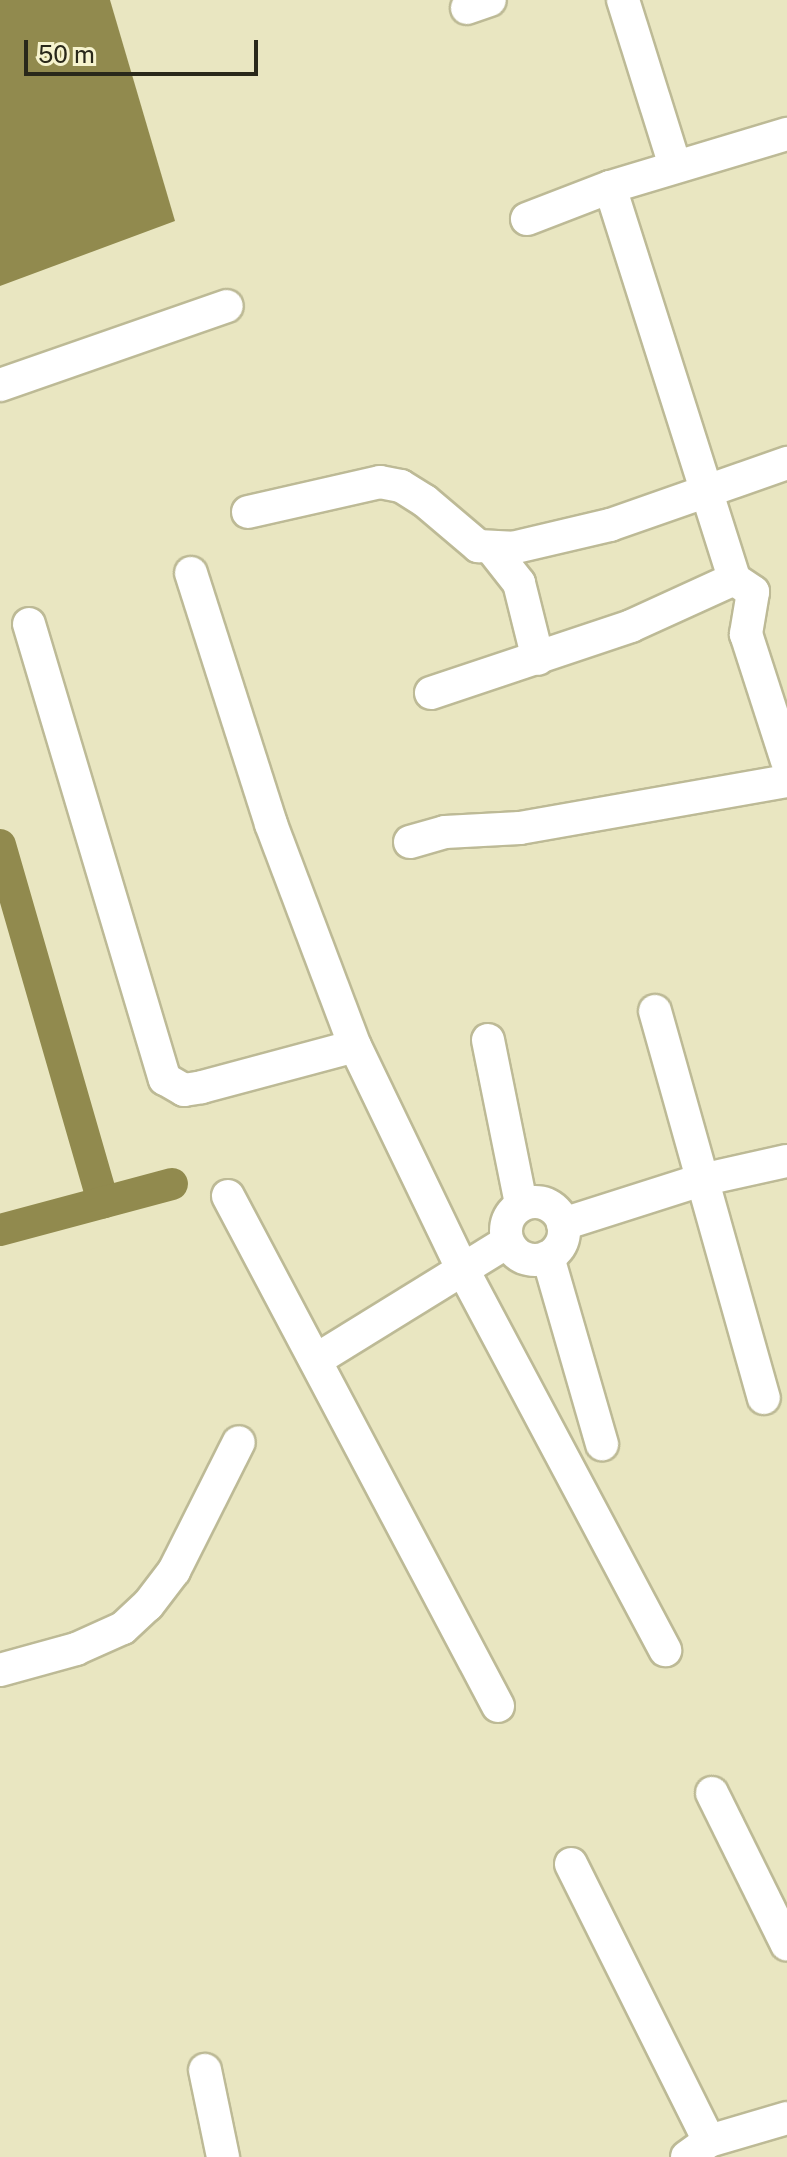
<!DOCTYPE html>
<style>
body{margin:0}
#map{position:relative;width:787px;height:2157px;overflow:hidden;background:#e9e6c1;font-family:"Public Sans",sans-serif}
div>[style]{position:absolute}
.water>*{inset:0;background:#918a4e}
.canal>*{height:32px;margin:-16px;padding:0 16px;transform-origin:16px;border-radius:16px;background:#918a4e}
.roads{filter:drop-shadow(2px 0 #bdba96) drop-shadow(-2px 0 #bdba96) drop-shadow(0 2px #bdba96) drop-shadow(0 -2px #bdba96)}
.minor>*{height:32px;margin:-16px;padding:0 16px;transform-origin:16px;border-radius:16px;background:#fff}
.minor>.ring{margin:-16px;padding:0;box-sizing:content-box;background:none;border:32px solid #fff;border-radius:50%}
span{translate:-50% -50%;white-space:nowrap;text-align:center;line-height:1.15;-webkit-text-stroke:7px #f6f3ce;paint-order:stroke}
.scale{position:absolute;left:24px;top:40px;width:234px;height:36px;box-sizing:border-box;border:4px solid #29281a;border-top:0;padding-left:10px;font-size:24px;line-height:28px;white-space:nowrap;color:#29281a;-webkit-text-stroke:6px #f6f3ce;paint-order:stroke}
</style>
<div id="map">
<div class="water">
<i style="clip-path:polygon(0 0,110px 0,175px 221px,0 286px)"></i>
</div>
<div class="canal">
<i style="left:0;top:845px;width:372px;rotate:73.9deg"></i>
<i style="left:0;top:1230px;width:178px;rotate:-15deg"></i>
</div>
<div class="roads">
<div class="minor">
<i style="left:623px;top:0;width:174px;rotate:72.6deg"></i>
<i style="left:467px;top:8px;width:24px;rotate:-19deg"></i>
<i style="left:610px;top:187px;width:411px;rotate:72.4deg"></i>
<i style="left:734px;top:579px;width:23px;rotate:34deg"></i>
<i style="left:753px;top:592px;width:43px;rotate:99.5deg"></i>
<i style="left:746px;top:634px;width:133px;rotate:72.1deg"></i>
<i style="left:527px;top:219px;width:89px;rotate:-21.1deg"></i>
<i style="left:610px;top:187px;width:185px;rotate:-16.7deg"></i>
<i style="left:0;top:385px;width:240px;rotate:-19.2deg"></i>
<i style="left:248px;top:512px;width:135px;rotate:-12.8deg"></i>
<i style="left:380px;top:482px;width:21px;rotate:11deg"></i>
<i style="left:401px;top:486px;width:28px;rotate:32deg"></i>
<i style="left:425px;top:501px;width:70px;rotate:40.3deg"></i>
<i style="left:478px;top:546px;width:34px;rotate:3deg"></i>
<i style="left:512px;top:548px;width:101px;rotate:-13.2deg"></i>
<i style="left:610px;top:525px;width:188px;rotate:-19.3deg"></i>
<i style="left:493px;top:550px;width:42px;rotate:51.8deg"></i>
<i style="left:519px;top:583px;width:78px;rotate:76deg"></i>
<i style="left:191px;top:573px;width:263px;rotate:72.3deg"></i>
<i style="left:271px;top:824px;width:237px;rotate:69.3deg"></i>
<i style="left:355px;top:1046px;width:246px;rotate:64.3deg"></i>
<i style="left:462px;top:1268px;width:433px;rotate:62deg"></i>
<i style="left:29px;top:624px;width:475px;rotate:73.4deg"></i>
<i style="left:165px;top:1079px;width:22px;rotate:30deg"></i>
<i style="left:184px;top:1090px;width:18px;rotate:-9deg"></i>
<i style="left:202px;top:1087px;width:158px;rotate:-15deg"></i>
<i style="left:431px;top:693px;width:211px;rotate:-18.5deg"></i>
<i style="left:631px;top:626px;width:113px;rotate:-24.5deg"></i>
<i style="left:410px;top:842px;width:36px;rotate:-16deg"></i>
<i style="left:445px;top:832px;width:75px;rotate:-3.1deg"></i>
<i style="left:520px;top:828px;width:271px;rotate:-10deg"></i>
<i style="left:655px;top:1011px;width:402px;rotate:74.3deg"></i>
<i style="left:488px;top:1040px;width:167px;rotate:78.6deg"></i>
<i style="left:228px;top:1196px;width:577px;rotate:62.1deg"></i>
<i class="ring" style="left:506px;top:1202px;width:26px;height:26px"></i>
<i style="left:563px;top:1224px;width:145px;rotate:-17.7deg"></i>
<i style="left:701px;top:1180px;width:88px;rotate:-12.5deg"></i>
<i style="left:548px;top:1257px;width:195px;rotate:73.9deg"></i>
<i style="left:316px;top:1360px;width:225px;rotate:-31.7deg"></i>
<i style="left:0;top:1670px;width:79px;rotate:-15.4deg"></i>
<i style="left:76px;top:1649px;width:51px;rotate:-24.1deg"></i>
<i style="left:123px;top:1628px;width:34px;rotate:-43deg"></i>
<i style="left:148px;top:1605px;width:43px;rotate:-52.6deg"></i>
<i style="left:174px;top:1571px;width:144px;rotate:-63.3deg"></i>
<i style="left:712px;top:1793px;width:169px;rotate:63.7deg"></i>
<i style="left:571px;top:1864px;width:309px;rotate:63.5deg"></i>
<i style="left:205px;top:2070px;width:89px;rotate:78.3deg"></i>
<i style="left:687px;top:2157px;width:27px;rotate:-36deg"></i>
<i style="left:709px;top:2141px;width:81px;rotate:-16.4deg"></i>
</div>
</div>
<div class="scale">50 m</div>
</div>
